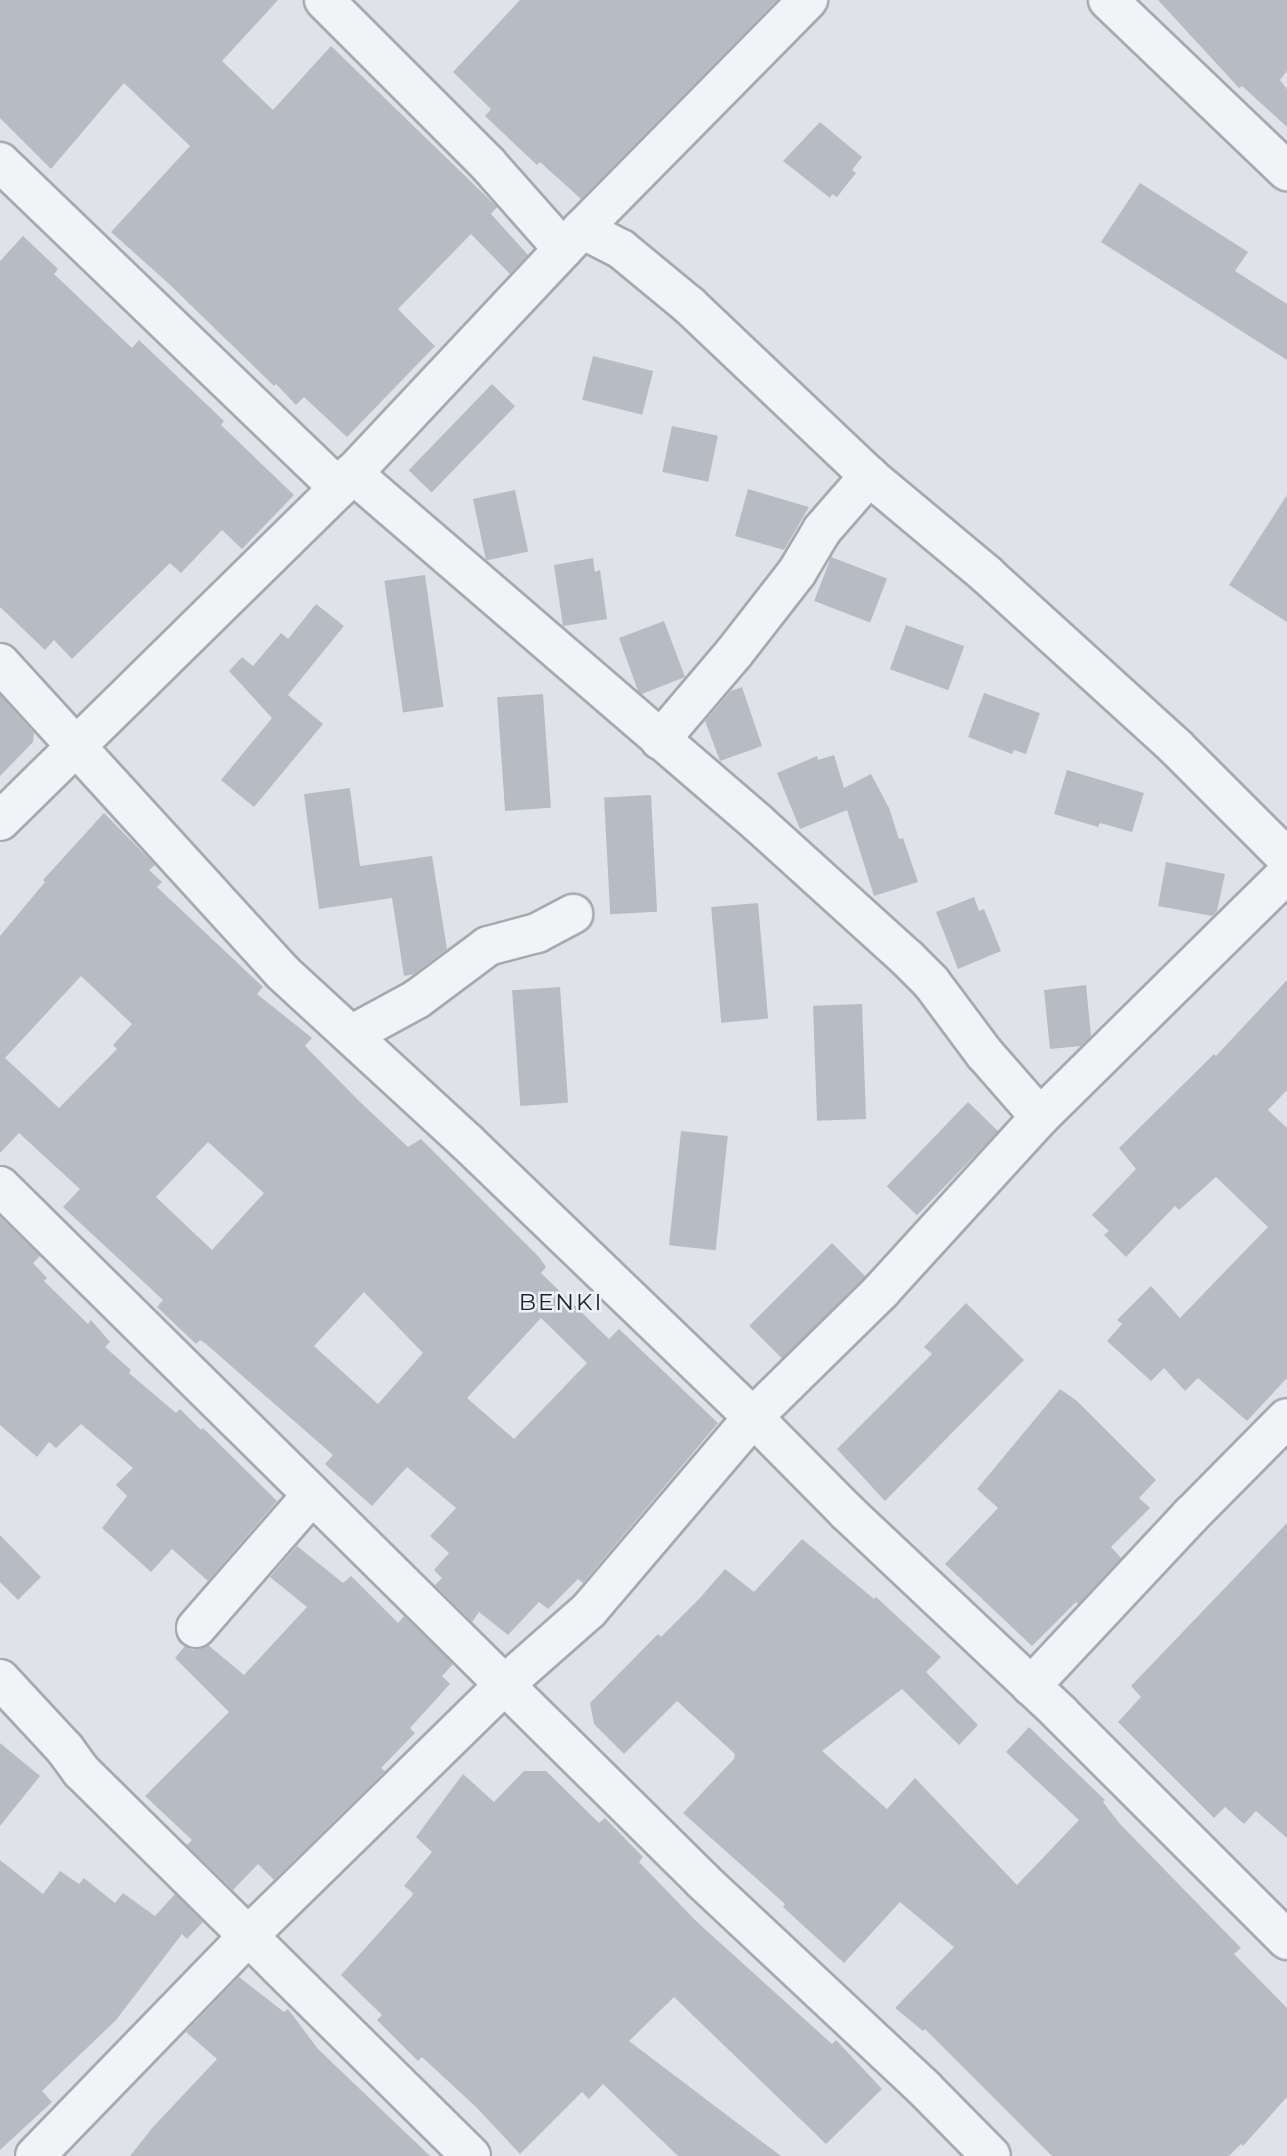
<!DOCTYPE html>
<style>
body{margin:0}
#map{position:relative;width:1287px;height:2156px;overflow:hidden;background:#dfe3e7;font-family:Montserrat,sans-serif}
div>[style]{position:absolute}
.building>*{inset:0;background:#b7bcc4;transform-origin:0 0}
.roads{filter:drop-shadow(2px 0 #a5aab1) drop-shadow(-2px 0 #a5aab1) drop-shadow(0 2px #a5aab1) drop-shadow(0 -2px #a5aab1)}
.minor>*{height:38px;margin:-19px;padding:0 19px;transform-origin:19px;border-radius:19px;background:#f1f3f6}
span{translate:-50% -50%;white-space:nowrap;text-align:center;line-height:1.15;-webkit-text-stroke:5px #eef1f5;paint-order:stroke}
.quarter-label{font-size:23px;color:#1b232e;letter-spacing:2px}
</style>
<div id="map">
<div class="building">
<i style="clip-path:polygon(0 0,278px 0,222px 61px,273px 110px,331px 46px,494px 204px,497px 207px,491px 214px,528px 255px,510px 274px,471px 234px,398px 309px,435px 346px,347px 437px,304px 397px,296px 405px,276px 384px,274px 386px,167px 282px,111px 232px,190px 146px,124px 83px,51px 169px,0 118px)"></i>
<i style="clip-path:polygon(520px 0,777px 0,581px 199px,540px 162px,537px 165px,485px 116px,491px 109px,453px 72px)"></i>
<i style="clip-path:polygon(1158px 0,1287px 0,1287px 71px,1280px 80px,1287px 89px,1287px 127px,1242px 86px,1239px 88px)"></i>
<i style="clip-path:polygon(820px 122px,862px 157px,852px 170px,856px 173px,837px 197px,832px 194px,830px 198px,783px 161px)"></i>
<i style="clip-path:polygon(1140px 183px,1248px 252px,1235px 271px,1287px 304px,1287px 360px,1101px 242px)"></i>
<i style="clip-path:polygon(23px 236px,58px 269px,54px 274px,132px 348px,139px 340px,224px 421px,221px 425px,294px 495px,242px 549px,222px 530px,181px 573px,170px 563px,72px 659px,54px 640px,45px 650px,0 607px,0 261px)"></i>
<i style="left:593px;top:356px;width:62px;height:45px;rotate:14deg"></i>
<i style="left:492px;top:384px;width:32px;height:120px;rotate:44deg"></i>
<i style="left:672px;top:426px;width:47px;height:47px;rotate:12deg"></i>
<i style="clip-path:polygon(748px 489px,809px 507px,784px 550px,735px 536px)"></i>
<i style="left:515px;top:490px;width:63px;height:43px;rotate:78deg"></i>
<i style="clip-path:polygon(1287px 495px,1287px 622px,1229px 585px)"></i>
<i style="left:831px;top:557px;width:60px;height:47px;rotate:21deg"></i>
<i style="clip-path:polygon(593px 558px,595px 572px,600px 570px,607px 619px,563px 626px,554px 565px)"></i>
<i style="left:425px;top:575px;width:133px;height:41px;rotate:82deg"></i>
<i style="clip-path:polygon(316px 604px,344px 626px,288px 695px,323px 724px,254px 807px,221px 780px,272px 718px,229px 671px,242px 657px,253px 666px,281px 633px,288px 639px)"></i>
<i style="clip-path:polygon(664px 621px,685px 677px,642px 694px,638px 691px,619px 638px)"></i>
<i style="left:906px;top:625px;width:62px;height:47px;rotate:20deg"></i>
<i style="clip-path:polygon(742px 687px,762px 746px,720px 761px,705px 721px,731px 691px)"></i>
<i style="clip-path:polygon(984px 693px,1040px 713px,1026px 754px,1014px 750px,1012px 754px,968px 737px)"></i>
<i style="left:543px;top:694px;width:114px;height:46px;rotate:86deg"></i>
<i style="clip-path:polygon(0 695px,34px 733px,33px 742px,0 776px)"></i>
<i style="clip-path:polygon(834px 755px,844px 788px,871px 774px,889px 808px,899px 839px,903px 838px,918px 882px,874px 896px,847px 810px,800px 829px,777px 773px,817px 756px,818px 760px)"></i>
<i style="clip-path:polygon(1067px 770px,1144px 793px,1132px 832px,1100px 823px,1098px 827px,1054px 814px)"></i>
<i style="clip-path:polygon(350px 788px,360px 866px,432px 856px,447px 949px,414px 974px,404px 976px,392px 898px,319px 909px,304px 794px)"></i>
<i style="left:651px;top:795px;width:117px;height:47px;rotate:87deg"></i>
<i style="clip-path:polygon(evenodd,104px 813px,155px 865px,149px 870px,162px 882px,157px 887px,263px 987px,257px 994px,312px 1038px,305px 1046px,359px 1101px,408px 1147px,421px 1139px,539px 1257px,546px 1267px,541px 1273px,609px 1339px,619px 1329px,718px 1423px,583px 1583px,578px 1579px,548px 1609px,539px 1602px,508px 1635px,479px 1612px,472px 1622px,435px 1585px,442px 1578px,434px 1570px,449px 1553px,430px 1536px,456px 1508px,407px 1467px,372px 1506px,325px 1464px,333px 1455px,206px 1344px,200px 1340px,196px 1344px,157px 1307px,163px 1300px,63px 1207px,80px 1189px,19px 1133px,0 1153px,0 936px,45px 882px,43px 880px,104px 813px,81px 976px,132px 1024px,113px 1045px,117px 1049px,59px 1108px,5px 1058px,81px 976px,104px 813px,208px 1142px,264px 1193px,212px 1250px,156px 1197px,208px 1142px,104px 813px,364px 1292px,423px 1353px,378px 1404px,314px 1346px,364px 1292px,104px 813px,541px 1318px,587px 1363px,514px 1439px,467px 1398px,541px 1318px)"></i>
<i style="clip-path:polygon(1166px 862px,1225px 874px,1217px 911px,1212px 916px,1158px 906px)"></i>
<i style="clip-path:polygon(974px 897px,979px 911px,984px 909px,1001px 951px,958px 969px,936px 912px)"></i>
<i style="left:758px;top:903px;width:116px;height:47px;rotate:85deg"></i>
<i style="clip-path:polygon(1287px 980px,1287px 1090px,1268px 1110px,1287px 1128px,1287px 1378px,1247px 1421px,1198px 1378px,1185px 1391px,1164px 1368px,1151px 1381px,1107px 1341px,1122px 1324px,1117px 1320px,1151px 1286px,1180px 1318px,1268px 1227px,1216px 1177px,1179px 1210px,1175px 1206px,1126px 1257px,1104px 1235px,1109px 1231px,1092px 1215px,1136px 1169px,1119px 1148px,1214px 1054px,1216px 1056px)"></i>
<i style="clip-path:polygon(1086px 985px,1091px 1036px,1081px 1046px,1050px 1049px,1044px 990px)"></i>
<i style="left:560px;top:987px;width:116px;height:48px;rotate:86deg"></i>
<i style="left:862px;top:1004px;width:115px;height:49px;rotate:88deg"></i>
<i style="left:968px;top:1102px;width:42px;height:117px;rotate:44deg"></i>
<i style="left:681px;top:1131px;width:47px;height:115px;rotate:6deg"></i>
<i style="clip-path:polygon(0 1217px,40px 1256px,33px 1263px,47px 1278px,44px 1281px,88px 1324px,91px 1320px,110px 1342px,105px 1347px,131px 1370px,129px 1373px,176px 1413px,180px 1409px,201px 1430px,203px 1428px,277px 1501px,208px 1581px,172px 1549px,151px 1572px,102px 1528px,127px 1496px,116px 1485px,133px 1468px,81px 1424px,56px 1448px,49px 1442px,37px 1457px,0 1425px)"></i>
<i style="left:832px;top:1243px;width:47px;height:117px;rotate:45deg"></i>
<i style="clip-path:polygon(966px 1303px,1024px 1360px,885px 1501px,837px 1449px,932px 1354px,924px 1347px)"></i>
<i style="clip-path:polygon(1060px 1389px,1077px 1401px,1156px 1480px,1139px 1498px,1150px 1508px,1111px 1547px,1121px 1558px,1078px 1604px,1076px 1602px,1032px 1646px,945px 1564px,998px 1508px,977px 1489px)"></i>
<i style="clip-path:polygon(1287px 1523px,1287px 1838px,1256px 1811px,1244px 1824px,1225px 1807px,1214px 1818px,1118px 1722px,1141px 1697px,1131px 1686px)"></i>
<i style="clip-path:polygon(0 1535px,41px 1577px,18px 1600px,0 1582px)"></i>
<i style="clip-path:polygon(802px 1539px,874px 1599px,876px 1597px,941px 1657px,926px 1672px,978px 1725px,959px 1745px,902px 1689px,822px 1751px,887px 1809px,915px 1778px,1017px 1885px,1079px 1820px,1006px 1752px,1029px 1727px,1105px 1800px,1103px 1802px,1120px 1824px,1241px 1948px,1234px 1954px,1287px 2008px,1287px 2097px,1243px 2146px,1241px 2144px,1229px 2156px,1052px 2156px,925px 2029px,923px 2031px,895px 2008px,954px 1947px,900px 1902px,844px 1963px,783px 1907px,785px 1904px,683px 1813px,734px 1759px,735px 1754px,677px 1701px,624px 1754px,594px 1724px,590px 1703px,658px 1634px,661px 1637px,700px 1598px,725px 1569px,754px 1592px)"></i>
<i style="clip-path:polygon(297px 1546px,343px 1583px,351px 1576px,398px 1623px,404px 1616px,453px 1664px,442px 1676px,450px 1684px,410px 1728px,415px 1733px,381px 1768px,385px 1771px,274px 1880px,258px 1864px,233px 1890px,187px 1845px,192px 1840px,145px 1796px,229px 1712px,175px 1658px,185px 1646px,192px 1650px,208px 1645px,244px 1675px,307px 1607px,270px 1577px)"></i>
<i style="clip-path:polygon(0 1743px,40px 1776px,0 1826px)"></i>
<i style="clip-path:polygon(524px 1771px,546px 1771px,599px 1823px,605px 1818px,643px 1857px,639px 1862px,697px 1922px,832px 2044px,836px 2040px,882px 2089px,826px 2144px,674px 1997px,629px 2041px,781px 2156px,678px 2156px,603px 2084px,589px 2099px,582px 2092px,520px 2154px,476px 2107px,422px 2057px,418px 2061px,377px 2020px,382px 2015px,341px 1975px,412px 1896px,413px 1893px,404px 1886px,432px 1852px,416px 1837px,463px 1774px,494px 1802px)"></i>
<i style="clip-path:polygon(0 1860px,43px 1894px,60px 1871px,79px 1884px,84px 1878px,115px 1903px,123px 1893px,155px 1916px,175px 1894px,203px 1922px,187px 1939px,182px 1934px,116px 2020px,42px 2091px,52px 2102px,0 2150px)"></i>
<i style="clip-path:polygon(239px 1977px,284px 2012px,288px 2009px,318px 2049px,430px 2156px,130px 2156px,153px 2127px,217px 2059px,186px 2032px)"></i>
</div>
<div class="roads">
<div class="minor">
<i style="left:324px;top:0;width:231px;rotate:45deg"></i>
<i style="left:487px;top:163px;width:115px;rotate:48.5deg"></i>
<i style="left:1108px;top:0;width:248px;rotate:43.7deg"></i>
<i style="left:0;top:162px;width:470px;rotate:43.9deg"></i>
<i style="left:582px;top:229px;width:44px;rotate:27.1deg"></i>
<i style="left:621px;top:249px;width:88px;rotate:39.5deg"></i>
<i style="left:689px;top:305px;width:248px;rotate:43.5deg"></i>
<i style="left:869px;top:476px;width:153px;rotate:39.9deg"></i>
<i style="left:986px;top:574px;width:257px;rotate:42.3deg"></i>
<i style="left:1176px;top:747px;width:157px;rotate:45deg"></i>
<i style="left:352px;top:473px;width:536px;rotate:40.76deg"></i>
<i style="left:758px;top:823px;width:201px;rotate:42.2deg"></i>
<i style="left:907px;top:958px;width:34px;rotate:45deg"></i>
<i style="left:931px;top:982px;width:89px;rotate:53.3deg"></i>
<i style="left:984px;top:1053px;width:85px;rotate:48.8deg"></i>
<i style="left:0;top:663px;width:418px;rotate:47.6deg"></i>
<i style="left:282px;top:972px;width:253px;rotate:42.6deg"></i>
<i style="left:468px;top:1143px;width:395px;rotate:43.9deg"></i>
<i style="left:753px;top:1417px;width:134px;rotate:45.3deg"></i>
<i style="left:847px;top:1512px;width:293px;rotate:43.3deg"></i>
<i style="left:1060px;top:1713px;width:321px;rotate:45deg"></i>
<i style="left:660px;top:740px;width:114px;rotate:-49.6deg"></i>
<i style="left:734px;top:653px;width:103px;rotate:-52.1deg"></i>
<i style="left:797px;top:572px;width:49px;rotate:-59.2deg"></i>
<i style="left:822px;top:530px;width:72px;rotate:-49deg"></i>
<i style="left:0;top:821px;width:475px;rotate:-44.5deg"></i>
<i style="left:339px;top:488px;width:355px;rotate:-46.8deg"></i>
<i style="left:582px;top:229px;width:322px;rotate:-45.4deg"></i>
<i style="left:351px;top:1035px;width:75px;rotate:-28.6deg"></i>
<i style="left:417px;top:999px;width:89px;rotate:-36.7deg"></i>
<i style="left:488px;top:946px;width:51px;rotate:-14.9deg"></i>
<i style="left:537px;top:933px;width:41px;rotate:-27.8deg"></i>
<i style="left:0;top:1186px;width:989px;rotate:44.67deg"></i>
<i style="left:703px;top:1881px;width:303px;rotate:43.1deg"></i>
<i style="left:924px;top:2088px;width:95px;rotate:45.4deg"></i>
<i style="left:196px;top:1628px;width:175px;rotate:-48.9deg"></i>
<i style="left:0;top:1679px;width:96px;rotate:47.1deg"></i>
<i style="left:65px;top:1749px;width:27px;rotate:54deg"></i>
<i style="left:81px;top:1771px;width:548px;rotate:44.63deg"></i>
<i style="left:1031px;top:1686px;width:234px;rotate:-46.9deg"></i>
<i style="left:1191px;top:1515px;width:136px;rotate:-45.3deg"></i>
<i style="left:35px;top:2156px;width:309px;rotate:-45.9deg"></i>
<i style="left:250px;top:1934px;width:356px;rotate:-44.4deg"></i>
<i style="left:504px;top:1685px;width:113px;rotate:-41.4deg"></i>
<i style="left:589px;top:1610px;width:253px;rotate:-49.6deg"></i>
<i style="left:753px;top:1417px;width:180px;rotate:-44.5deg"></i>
<i style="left:881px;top:1291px;width:236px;rotate:-47.6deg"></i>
<i style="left:1040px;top:1117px;width:347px;rotate:-44.6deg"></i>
</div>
</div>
<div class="quarter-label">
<span style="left:561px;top:1302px">BENKI</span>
</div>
</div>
